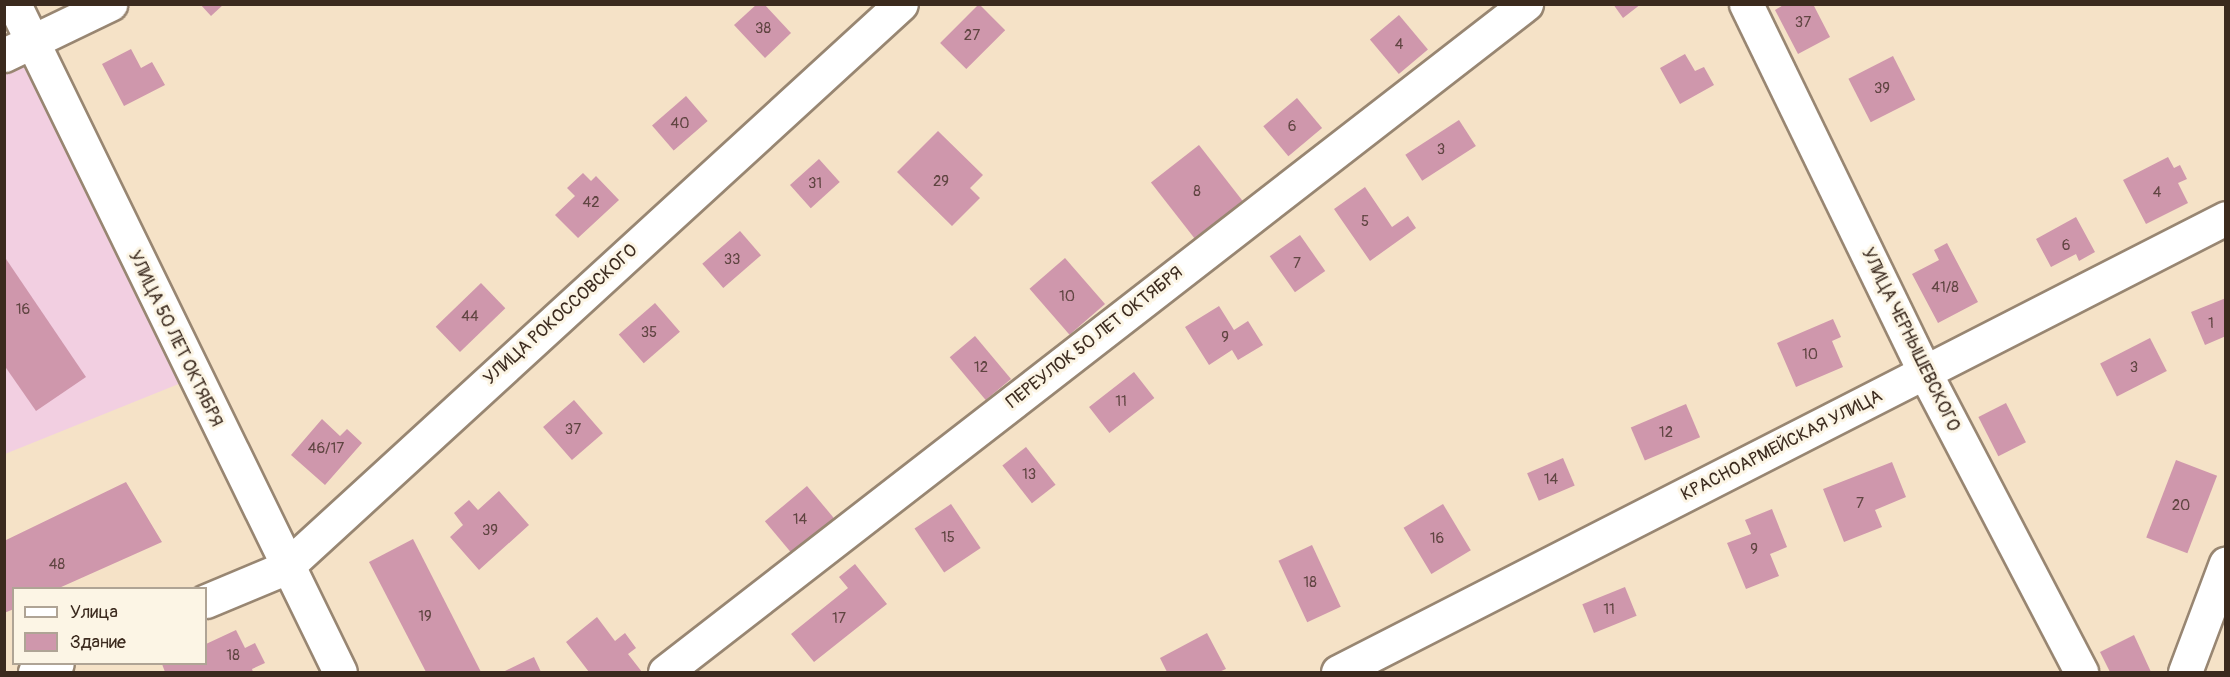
<!DOCTYPE html>
<meta charset="utf-8">
<style>
body{margin:0}
#map{position:relative;width:2230px;height:677px;overflow:hidden;background:#f5e2c7;font-family:Pangolin,sans-serif}
div>[style]{position:absolute}
.built>*{inset:0;background:#f2cfe1}
.building>*{inset:0;background:#cf97ac;transform-origin:0 0}
.roads{filter:drop-shadow(2px 0 #988672) drop-shadow(-2px 0 #988672) drop-shadow(0 2px #988672) drop-shadow(0 -2px #988672)}
.minor>*{height:33px;margin:-16.5px;padding:0 16.5px;transform-origin:16.5px;border-radius:16.5px;background:#fff}
.tertiary>*{height:33px;margin:-16.5px;padding:0 16.5px;transform-origin:16.5px;border-radius:16.5px;background:#fff}
span{translate:-50% -50%;white-space:nowrap;text-align:center;line-height:1.15;-webkit-text-stroke:6px #fcf5e5;paint-order:stroke}
.number-label{font-size:15px;color:#604542}
.number-label span{-webkit-text-stroke-width:0}
.street-label{font-size:18px;color:#3b2a1e}
.frame{position:absolute;inset:0;border:6px solid #3b2a1e;pointer-events:none}
.legend{position:absolute;left:12px;top:587px;width:195px;height:78px;box-sizing:border-box;background:#fcf5e5;border:2px solid #afa495;margin:0;padding:8px 10px;list-style:none;font-size:18px;color:#3b2a1e}
.legend li{display:flex;align-items:center;gap:12px;height:30px}
.legend b{width:30px;border:2px solid #afa495}
</style>
<div id="map">
<div class="built">
<i style="clip-path:polygon(33px 43px,186px 381px,5px 454px,5px 55px)"></i>
</div>
<div class="building">
<i style="clip-path:polygon(200px 4px,224px 4px,211px 16px)"></i>
<i style="clip-path:polygon(757px 4px,764px 4px,791px 33px,765px 58px,734px 25px)"></i>
<i style="left:979px;top:4px;width:37px;height:55px;rotate:45deg"></i>
<i style="clip-path:polygon(1613px 4px,1641px 4px,1623px 18px)"></i>
<i style="clip-path:polygon(1785px 4px,1813px 4px,1830px 37px,1798px 54px,1775px 10px)"></i>
<i style="left:1399px;top:15px;width:45px;height:38px;rotate:50deg"></i>
<i style="clip-path:polygon(131px 49px,141px 68px,152px 62px,165px 85px,124px 106px,102px 64px)"></i>
<i style="clip-path:polygon(1685px 54px,1695px 71px,1704px 67px,1714px 85px,1680px 104px,1660px 68px)"></i>
<i style="left:1893px;top:56px;width:49px;height:50px;rotate:63deg"></i>
<i style="left:686px;top:96px;width:33px;height:45px;rotate:49deg"></i>
<i style="left:1297px;top:98px;width:39px;height:44px;rotate:50deg"></i>
<i style="left:1459px;top:120px;width:31px;height:64px;rotate:57deg"></i>
<i style="clip-path:polygon(938px 131px,983px 175px,970px 188px,980px 198px,952px 226px,897px 172px)"></i>
<i style="left:1199px;top:145px;width:71px;height:61px;rotate:52deg"></i>
<i style="clip-path:polygon(2168px 157px,2174px 168px,2180px 165px,2187px 179px,2178px 183px,2188px 203px,2146px 224px,2123px 180px)"></i>
<i style="left:819px;top:159px;width:31px;height:39px;rotate:48deg"></i>
<i style="clip-path:polygon(583px 173px,591px 181px,596px 176px,619px 200px,578px 238px,555px 215px,575px 196px,567px 188px)"></i>
<i style="clip-path:polygon(1365px 187px,1392px 227px,1408px 216px,1416px 228px,1370px 261px,1334px 209px)"></i>
<i style="clip-path:polygon(2076px 217px,2095px 252px,2079px 261px,2076px 254px,2051px 267px,2036px 239px)"></i>
<i style="left:740px;top:231px;width:32px;height:50px;rotate:49deg"></i>
<i style="left:1300px;top:235px;width:44px;height:37px;rotate:55deg"></i>
<i style="clip-path:polygon(1947px 243px,1978px 302px,1938px 323px,1912px 274px,1939px 260px,1934px 250px)"></i>
<i style="clip-path:polygon(4px 256px,86px 377px,36px 411px,4px 365px)"></i>
<i style="left:1065px;top:258px;width:61px;height:47px;rotate:49deg"></i>
<i style="left:481px;top:283px;width:35px;height:63px;rotate:46deg"></i>
<i style="clip-path:polygon(2226px 298px,2226px 336px,2205px 345px,2191px 312px)"></i>
<i style="left:655px;top:303px;width:38px;height:48px;rotate:49deg"></i>
<i style="clip-path:polygon(1219px 306px,1234px 330px,1248px 321px,1263px 345px,1238px 360px,1232px 350px,1209px 365px,1185px 327px)"></i>
<i style="clip-path:polygon(1833px 319px,1841px 337px,1832px 341px,1843px 367px,1796px 387px,1777px 343px)"></i>
<i style="left:975px;top:336px;width:56px;height:33px;rotate:50deg"></i>
<i style="left:2150px;top:338px;width:37px;height:56px;rotate:63deg"></i>
<i style="left:1134px;top:372px;width:33px;height:57px;rotate:52deg"></i>
<i style="left:574px;top:400px;width:44px;height:41px;rotate:49deg"></i>
<i style="left:2006px;top:403px;width:44px;height:31px;rotate:63deg"></i>
<i style="left:1686px;top:404px;width:36px;height:60px;rotate:67deg"></i>
<i style="clip-path:polygon(322px 419px,340px 436px,347px 429px,362px 443px,325px 485px,291px 455px)"></i>
<i style="left:1026px;top:447px;width:48px;height:30px;rotate:52deg"></i>
<i style="left:1563px;top:458px;width:30px;height:39px;rotate:67deg"></i>
<i style="left:2176px;top:460px;width:44px;height:83px;rotate:21deg"></i>
<i style="clip-path:polygon(1892px 462px,1906px 497px,1875px 510px,1882px 527px,1844px 542px,1823px 489px)"></i>
<i style="clip-path:polygon(126px 482px,162px 542px,59px 588px,14px 588px,14px 609px,4px 613px,4px 541px)"></i>
<i style="left:807px;top:486px;width:42px;height:55px;rotate:50deg"></i>
<i style="clip-path:polygon(499px 491px,529px 525px,479px 570px,450px 537px,463px 525px,454px 513px,469px 500px,478px 510px)"></i>
<i style="left:951px;top:504px;width:53px;height:44px;rotate:56deg"></i>
<i style="left:1443px;top:504px;width:54px;height:46px;rotate:59deg"></i>
<i style="clip-path:polygon(1772px 509px,1787px 547px,1770px 554px,1779px 576px,1746px 589px,1727px 543px,1751px 534px,1745px 520px)"></i>
<i style="clip-path:polygon(413px 539px,481px 672px,426px 672px,369px 562px)"></i>
<i style="left:1312px;top:545px;width:68px;height:37px;rotate:65deg"></i>
<i style="clip-path:polygon(855px 564px,887px 604px,814px 662px,791px 634px,848px 588px,839px 577px)"></i>
<i style="left:1625px;top:587px;width:31px;height:46px;rotate:68deg"></i>
<i style="clip-path:polygon(597px 617px,615px 641px,625px 633px,636px 648px,628px 654px,642px 672px,589px 672px,566px 642px)"></i>
<i style="clip-path:polygon(236px 630px,245px 648px,255px 643px,265px 663px,252px 669px,253px 672px,165px 672px,162px 664px,206px 664px,206px 644px)"></i>
<i style="clip-path:polygon(1207px 633px,1226px 669px,1219px 672px,1167px 672px,1160px 658px)"></i>
<i style="clip-path:polygon(2134px 635px,2151px 672px,2110px 672px,2100px 652px)"></i>
<i style="clip-path:polygon(534px 657px,541px 672px,503px 672px)"></i>
</div>
<div class="roads">
<div class="minor">
<i style="left:1746px;top:4px;width:410px;rotate:64.1deg"></i>
<i style="left:1925px;top:373px;width:337px;rotate:62.4deg"></i>
<i style="left:4px;top:55px;width:118px;rotate:-25.7deg"></i>
<i style="left:206px;top:601px;width:86px;rotate:-22.7deg"></i>
<i style="left:285px;top:568px;width:835px;rotate:-42.48deg"></i>
<i style="left:35px;top:672px;width:23px;rotate:-20deg"></i>
<i style="left:665px;top:672px;width:1090px;rotate:-37.81deg"></i>
<i style="left:1338px;top:672px;width:997px;rotate:-27.08deg"></i>
<i style="left:2185px;top:672px;width:116px;rotate:-69.4deg"></i>
</div>
<div class="tertiary">
<i style="left:14px;top:4px;width:743px;rotate:63.99deg"></i>
</div>
</div>
<div class="number-label">
<span style="left:1803px;top:23px">37</span>
<span style="left:763px;top:29px">38</span>
<span style="left:972px;top:36px">27</span>
<span style="left:1399px;top:45px">4</span>
<span style="left:1882px;top:89px">39</span>
<span style="left:680px;top:124px">40</span>
<span style="left:1292px;top:127px">6</span>
<span style="left:1441px;top:150px">3</span>
<span style="left:941px;top:182px">29</span>
<span style="left:815px;top:184px">31</span>
<span style="left:1197px;top:192px">8</span>
<span style="left:2157px;top:193px">4</span>
<span style="left:591px;top:203px">42</span>
<span style="left:1365px;top:222px">5</span>
<span style="left:2066px;top:246px">6</span>
<span style="left:732px;top:260px">33</span>
<span style="left:1297px;top:264px">7</span>
<span style="left:1945px;top:288px">41/8</span>
<span style="left:1067px;top:297px">10</span>
<span style="left:23px;top:310px">16</span>
<span style="left:470px;top:317px">44</span>
<span style="left:2211px;top:324px">1</span>
<span style="left:649px;top:333px">35</span>
<span style="left:1225px;top:338px">9</span>
<span style="left:1810px;top:355px">10</span>
<span style="left:981px;top:368px">12</span>
<span style="left:2134px;top:368px">3</span>
<span style="left:1121px;top:402px">11</span>
<span style="left:573px;top:430px">37</span>
<span style="left:1666px;top:433px">12</span>
<span style="left:326px;top:449px">46/17</span>
<span style="left:1029px;top:475px">13</span>
<span style="left:1551px;top:480px">14</span>
<span style="left:1860px;top:504px">7</span>
<span style="left:2181px;top:506px">20</span>
<span style="left:800px;top:520px">14</span>
<span style="left:490px;top:531px">39</span>
<span style="left:948px;top:538px">15</span>
<span style="left:1437px;top:539px">16</span>
<span style="left:1754px;top:550px">9</span>
<span style="left:57px;top:565px">48</span>
<span style="left:1310px;top:583px">18</span>
<span style="left:1609px;top:610px">11</span>
<span style="left:425px;top:617px">19</span>
<span style="left:839px;top:619px">17</span>
<span style="left:233px;top:656px">18</span>
</div>
<div class="street-label">
<span style="left:561px;top:315px;rotate:-42deg">УЛИЦА РОКОССОВСКОГО</span>
<span style="left:1095px;top:338px;rotate:-38deg">ПЕРЕУЛОК 50 ЛЕТ ОКТЯБРЯ</span>
<span style="left:175px;top:339px;rotate:64deg">УЛИЦА 50 ЛЕТ ОКТЯБРЯ</span>
<span style="left:1910px;top:340px;rotate:64deg">УЛИЦА ЧЕРНЫШЕВСКОГО</span>
<span style="left:1782px;top:446px;rotate:-27deg">КРАСНОАРМЕЙСКАЯ УЛИЦА</span>
</div>
<div class="frame"></div>
<ul class="legend">
<li><b style="height:8px;background:#fff"></b>Улица</li>
<li><b style="height:16px;background:#cf97ac"></b>Здание</li>
</ul>
</div>
